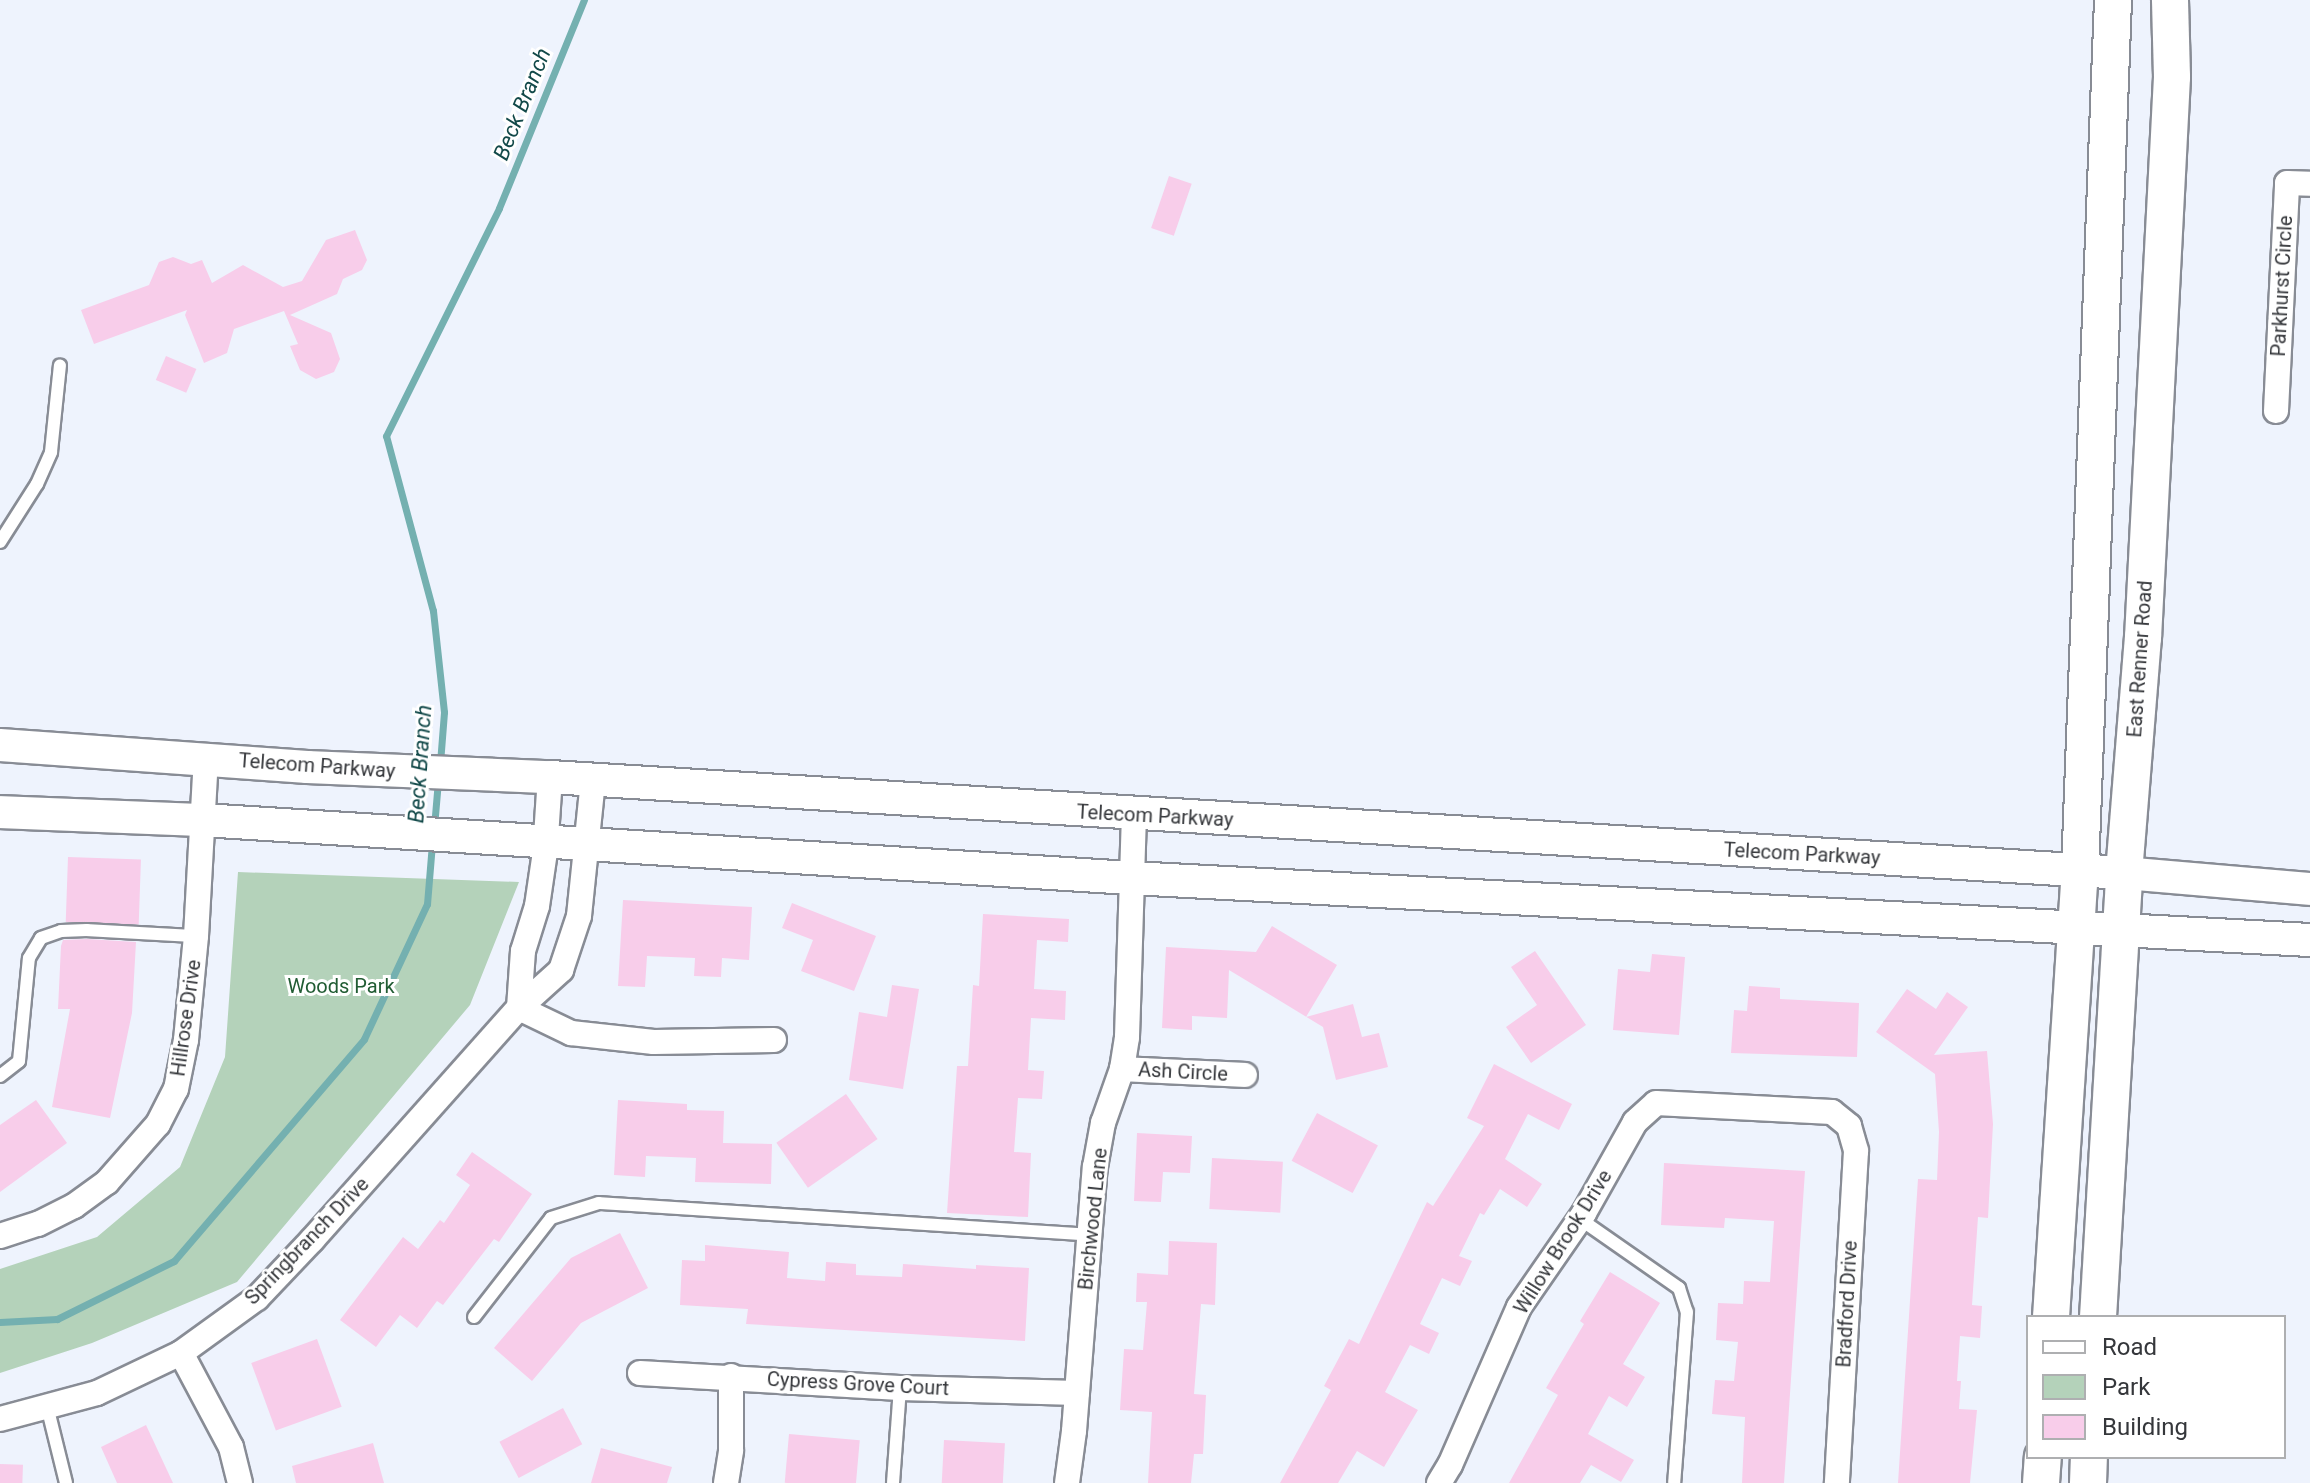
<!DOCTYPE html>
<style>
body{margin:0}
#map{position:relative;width:2310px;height:1483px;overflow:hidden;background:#eef3fd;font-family:Roboto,sans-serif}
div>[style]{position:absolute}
.green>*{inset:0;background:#b4d2ba}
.stream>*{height:7px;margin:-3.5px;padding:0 3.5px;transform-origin:3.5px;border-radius:3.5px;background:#74b0b0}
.building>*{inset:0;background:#f8cdea;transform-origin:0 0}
.roads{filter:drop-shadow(2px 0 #888c95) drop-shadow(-2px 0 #888c95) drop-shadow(0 2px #888c95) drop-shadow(0 -2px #888c95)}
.service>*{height:12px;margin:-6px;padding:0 6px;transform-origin:6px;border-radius:6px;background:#fff}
.minor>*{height:24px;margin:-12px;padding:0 12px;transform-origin:12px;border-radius:12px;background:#fff}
.tertiary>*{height:32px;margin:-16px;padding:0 16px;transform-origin:16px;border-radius:16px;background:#fff}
.secondary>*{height:36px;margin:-18px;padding:0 18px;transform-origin:18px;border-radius:18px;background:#fff}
span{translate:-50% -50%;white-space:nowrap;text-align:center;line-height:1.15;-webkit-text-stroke:6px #fff;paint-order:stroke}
.street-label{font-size:20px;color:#35373b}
.park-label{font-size:20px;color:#215c33}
.water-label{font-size:22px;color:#124949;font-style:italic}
.legend{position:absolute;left:2026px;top:1315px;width:260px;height:144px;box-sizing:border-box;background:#fff;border:2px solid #aeafb1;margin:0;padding:10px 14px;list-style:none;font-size:24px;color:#35373b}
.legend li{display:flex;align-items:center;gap:16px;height:40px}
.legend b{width:40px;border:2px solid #aeafb1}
</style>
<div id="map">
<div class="green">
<i style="clip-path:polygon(238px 872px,519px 882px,470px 1005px,237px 1282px,92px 1343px,0 1373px,0 1269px,97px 1237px,180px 1167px,225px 1057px)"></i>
</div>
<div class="stream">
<i style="left:440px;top:763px;width:51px;rotate:-85.5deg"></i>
<i style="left:444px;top:712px;width:102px;rotate:-96.2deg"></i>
<i style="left:433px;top:611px;width:181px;rotate:-105deg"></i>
<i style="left:386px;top:436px;width:254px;rotate:-63.6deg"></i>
<i style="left:499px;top:208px;width:225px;rotate:-67.8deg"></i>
<i style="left:434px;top:827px;width:47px;rotate:-85.1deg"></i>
<i style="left:0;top:1322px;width:57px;rotate:-3deg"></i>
<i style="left:57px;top:1319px;width:131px;rotate:-26.4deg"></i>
<i style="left:174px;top:1261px;width:292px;rotate:-49.4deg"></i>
<i style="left:364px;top:1039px;width:149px;rotate:-65deg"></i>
<i style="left:427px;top:904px;width:61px;rotate:-85.3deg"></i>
</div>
<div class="building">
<i style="left:1169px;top:176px;width:24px;height:55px;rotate:19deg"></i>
<i style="clip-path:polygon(355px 230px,367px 260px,362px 270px,343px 279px,337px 294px,290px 315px,331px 333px,340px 359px,334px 372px,316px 379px,300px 370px,290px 346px,298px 344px,284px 311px,234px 329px,227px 353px,204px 363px,185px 315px,187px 310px,94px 344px,81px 310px,149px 285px,159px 262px,173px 257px,191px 264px,202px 260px,212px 283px,243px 265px,283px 287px,302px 281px,326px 240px)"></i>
<i style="left:166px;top:356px;width:33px;height:26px;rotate:23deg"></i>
<i style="left:68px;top:857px;width:73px;height:65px;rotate:2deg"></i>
<i style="clip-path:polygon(623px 900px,752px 907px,749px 960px,722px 958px,721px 977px,694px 976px,695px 958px,647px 956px,645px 987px,618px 986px)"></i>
<i style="clip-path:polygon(792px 903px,876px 936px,854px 991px,801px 971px,813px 940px,782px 928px)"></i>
<i style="clip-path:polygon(983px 914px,1069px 919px,1068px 942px,1037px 940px,1034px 989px,1066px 991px,1065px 1020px,1031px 1018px,1028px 1070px,1044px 1071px,1042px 1099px,1018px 1098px,1014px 1152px,1031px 1153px,1028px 1217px,947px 1213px,957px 1066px,968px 1066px,973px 985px,979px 986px)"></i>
<i style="clip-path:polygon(1272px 926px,1337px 965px,1306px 1017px,1353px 1004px,1362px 1037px,1379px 1033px,1388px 1067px,1336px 1080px,1323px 1027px,1229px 970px,1227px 1018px,1192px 1016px,1192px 1030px,1162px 1028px,1166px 947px,1256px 952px)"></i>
<i style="clip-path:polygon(87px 939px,136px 942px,132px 1013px,110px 1118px,52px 1107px,70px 1009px,58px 1009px,61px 946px,63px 940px)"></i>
<i style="clip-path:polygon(1535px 951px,1586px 1025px,1531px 1063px,1506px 1027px,1537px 1005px,1511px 967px)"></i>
<i style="clip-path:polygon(1652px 954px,1685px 957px,1679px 1035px,1613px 1030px,1618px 969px,1650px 972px)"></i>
<i style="clip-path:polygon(892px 985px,919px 989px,903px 1089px,849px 1080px,859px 1012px,887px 1017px)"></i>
<i style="clip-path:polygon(1749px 986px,1780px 988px,1780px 999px,1859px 1003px,1857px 1057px,1731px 1053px,1734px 1010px,1747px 1011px)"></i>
<i style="clip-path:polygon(1907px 989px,1936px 1009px,1947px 992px,1968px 1007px,1934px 1055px,1987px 1051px,1993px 1124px,1988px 1218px,1978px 1217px,1972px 1305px,1982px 1306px,1980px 1338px,1960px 1336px,1957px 1381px,1961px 1381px,1959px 1409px,1977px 1410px,1970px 1483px,1898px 1483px,1918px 1179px,1937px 1180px,1939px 1132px,1935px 1074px,1876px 1032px)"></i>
<i style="clip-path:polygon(1494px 1064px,1572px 1104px,1559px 1130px,1528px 1114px,1505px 1159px,1542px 1184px,1527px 1207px,1500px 1189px,1484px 1215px,1480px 1213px,1459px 1256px,1472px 1261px,1460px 1286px,1442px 1278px,1420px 1324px,1439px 1333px,1429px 1354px,1410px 1345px,1385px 1392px,1418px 1410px,1384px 1467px,1357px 1451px,1338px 1483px,1280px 1483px,1331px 1390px,1324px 1386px,1349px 1339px,1359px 1344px,1427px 1202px,1433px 1206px,1484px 1126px,1467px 1118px)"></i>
<i style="left:846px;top:1094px;width:55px;height:85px;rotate:55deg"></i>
<i style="clip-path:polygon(36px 1100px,67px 1143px,0 1192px,0 1125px)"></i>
<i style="clip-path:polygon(618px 1100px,687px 1104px,687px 1110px,724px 1111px,723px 1143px,772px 1144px,771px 1184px,695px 1182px,696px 1158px,646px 1156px,645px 1177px,614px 1175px)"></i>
<i style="left:1317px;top:1113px;width:69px;height:54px;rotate:28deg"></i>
<i style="clip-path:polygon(1137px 1133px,1192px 1136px,1190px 1173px,1163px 1172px,1161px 1202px,1134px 1201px)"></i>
<i style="clip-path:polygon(472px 1152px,532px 1194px,499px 1242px,494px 1239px,443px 1305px,437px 1301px,417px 1328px,400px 1315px,376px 1347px,340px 1320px,403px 1237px,418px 1249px,440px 1220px,444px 1223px,470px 1185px,456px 1175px)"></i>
<i style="left:1212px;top:1158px;width:71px;height:51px;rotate:3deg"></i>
<i style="clip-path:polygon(1664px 1163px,1805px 1171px,1784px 1483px,1742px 1483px,1745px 1417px,1712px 1414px,1715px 1380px,1734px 1381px,1738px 1342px,1716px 1340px,1718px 1303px,1743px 1304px,1744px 1281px,1770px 1282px,1774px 1221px,1725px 1218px,1724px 1228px,1661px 1225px)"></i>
<i style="clip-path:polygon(620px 1233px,648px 1288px,581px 1323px,532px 1381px,494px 1348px,571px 1258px)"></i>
<i style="clip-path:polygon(1169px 1241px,1217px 1243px,1215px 1305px,1201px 1304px,1194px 1394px,1206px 1395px,1203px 1454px,1194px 1454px,1191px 1483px,1148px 1483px,1152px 1412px,1120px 1410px,1124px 1349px,1143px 1350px,1147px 1302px,1136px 1302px,1137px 1273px,1168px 1275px)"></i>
<i style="clip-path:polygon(705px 1245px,789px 1252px,787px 1278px,825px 1281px,826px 1262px,856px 1264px,856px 1275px,902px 1277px,903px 1264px,976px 1269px,976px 1265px,1029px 1268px,1025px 1341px,746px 1324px,748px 1309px,680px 1305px,682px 1260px,705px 1261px)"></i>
<i style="clip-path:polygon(1610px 1272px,1660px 1303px,1623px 1364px,1645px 1377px,1627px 1407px,1609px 1396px,1588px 1434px,1634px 1460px,1621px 1482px,1591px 1465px,1580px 1483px,1509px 1483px,1558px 1395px,1546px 1388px,1584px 1324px,1580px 1321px)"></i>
<i style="left:317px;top:1339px;width:72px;height:70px;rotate:70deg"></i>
<i style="left:563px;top:1408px;width:41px;height:72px;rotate:62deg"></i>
<i style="clip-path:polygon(146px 1425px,173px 1483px,117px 1483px,101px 1447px)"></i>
<i style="left:789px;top:1434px;width:71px;height:49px;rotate:5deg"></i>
<i style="left:944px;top:1440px;width:61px;height:43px;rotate:3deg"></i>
<i style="clip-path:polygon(373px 1443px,384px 1483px,296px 1483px,292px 1466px)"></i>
<i style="clip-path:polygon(601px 1448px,672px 1467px,667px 1483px,591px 1483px)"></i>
<i style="left:0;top:1464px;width:23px;height:19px;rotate:2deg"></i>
</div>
<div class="roads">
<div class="service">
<i style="left:0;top:542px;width:69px;rotate:-57.5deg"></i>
<i style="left:37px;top:484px;width:35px;rotate:-66deg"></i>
<i style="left:51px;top:452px;width:87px;rotate:-84.1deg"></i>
<i style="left:0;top:1076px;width:24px;rotate:-38deg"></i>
<i style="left:19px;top:1061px;width:103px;rotate:-84.5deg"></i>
<i style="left:29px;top:958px;width:23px;rotate:-59deg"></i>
<i style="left:41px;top:938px;width:21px;rotate:-19deg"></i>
<i style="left:61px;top:931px;width:26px;rotate:-2deg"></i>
<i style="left:87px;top:930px;width:109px;rotate:3.2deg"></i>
<i style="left:1580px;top:1219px;width:121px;rotate:34.9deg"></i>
<i style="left:1679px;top:1288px;width:25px;rotate:72deg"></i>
<i style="left:1687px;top:1312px;width:171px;rotate:94.3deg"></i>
<i style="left:474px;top:1317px;width:125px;rotate:-52.1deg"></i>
<i style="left:551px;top:1218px;width:50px;rotate:-17.4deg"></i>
<i style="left:599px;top:1203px;width:492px;rotate:3.7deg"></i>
<i style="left:47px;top:1406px;width:79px;rotate:76.1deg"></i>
<i style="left:893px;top:1483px;width:95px;rotate:-85.8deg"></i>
</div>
<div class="minor">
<i style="left:2276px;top:411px;width:228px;rotate:-87.2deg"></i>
<i style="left:2287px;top:183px;width:23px;rotate:2deg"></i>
<i style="left:519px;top:1008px;width:58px;rotate:25.7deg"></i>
<i style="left:571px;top:1033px;width:83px;rotate:6.2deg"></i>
<i style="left:654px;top:1042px;width:120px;rotate:-1deg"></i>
<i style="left:519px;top:1008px;width:57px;rotate:-86deg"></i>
<i style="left:523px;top:951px;width:47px;rotate:-72.7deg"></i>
<i style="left:537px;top:906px;width:55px;rotate:-81.6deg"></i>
<i style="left:545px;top:852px;width:75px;rotate:-86.2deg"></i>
<i style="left:1122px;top:1069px;width:123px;rotate:2.8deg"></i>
<i style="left:0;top:1236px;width:40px;rotate:-18deg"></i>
<i style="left:38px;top:1224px;width:40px;rotate:-26.6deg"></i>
<i style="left:74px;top:1206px;width:41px;rotate:-36deg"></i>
<i style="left:107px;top:1182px;width:77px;rotate:-48.7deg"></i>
<i style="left:158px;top:1124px;width:39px;rotate:-63deg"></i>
<i style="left:176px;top:1089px;width:50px;rotate:-78.5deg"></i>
<i style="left:186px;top:1040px;width:104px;rotate:-84.5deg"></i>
<i style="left:196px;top:936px;width:178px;rotate:-86.8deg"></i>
<i style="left:181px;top:1353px;width:106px;rotate:62deg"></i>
<i style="left:231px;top:1447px;width:37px;rotate:76deg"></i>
<i style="left:640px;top:1373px;width:260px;rotate:3.3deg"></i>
<i style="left:900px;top:1388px;width:177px;rotate:1.6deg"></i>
<i style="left:0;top:1419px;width:100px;rotate:-15deg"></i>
<i style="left:97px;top:1393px;width:93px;rotate:-25.5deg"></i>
<i style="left:181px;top:1353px;width:94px;rotate:-35.9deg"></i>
<i style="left:257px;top:1298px;width:80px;rotate:-46.5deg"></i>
<i style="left:312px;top:1240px;width:311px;rotate:-48.3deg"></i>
<i style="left:519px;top:1008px;width:57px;rotate:-42.1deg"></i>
<i style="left:561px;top:970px;width:57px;rotate:-71.6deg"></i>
<i style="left:579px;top:916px;width:137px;rotate:-84.1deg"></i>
<i style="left:726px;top:1483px;width:33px;rotate:-81deg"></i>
<i style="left:731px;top:1450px;width:74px;rotate:-90deg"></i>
<i style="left:1067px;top:1483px;width:52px;rotate:-82.3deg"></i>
<i style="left:1074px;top:1431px;width:265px;rotate:-85.5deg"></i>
<i style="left:1095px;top:1167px;width:45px;rotate:-79.7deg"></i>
<i style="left:1103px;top:1123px;width:57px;rotate:-70.6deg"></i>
<i style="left:1122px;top:1069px;width:32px;rotate:-81deg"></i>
<i style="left:1127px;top:1037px;width:223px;rotate:-88.2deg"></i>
<i style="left:1439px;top:1483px;width:21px;rotate:-59deg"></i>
<i style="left:1450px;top:1465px;width:172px;rotate:-66.4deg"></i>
<i style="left:1519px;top:1307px;width:114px;rotate:-55.3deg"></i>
<i style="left:1584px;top:1213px;width:104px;rotate:-60.7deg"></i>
<i style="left:1635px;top:1122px;width:28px;rotate:-42deg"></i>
<i style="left:1656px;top:1103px;width:176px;rotate:2.9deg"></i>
<i style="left:1832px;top:1112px;width:22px;rotate:39deg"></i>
<i style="left:1849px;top:1126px;width:26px;rotate:74deg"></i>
<i style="left:1856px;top:1151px;width:333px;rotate:93.3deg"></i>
</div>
<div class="tertiary">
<i style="left:0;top:745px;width:308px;rotate:4.1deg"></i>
<i style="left:307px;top:767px;width:243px;rotate:2.4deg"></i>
<i style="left:550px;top:777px;width:1577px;rotate:3.49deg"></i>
<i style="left:2124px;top:873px;width:187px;rotate:4.9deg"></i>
<i style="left:0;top:812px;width:203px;rotate:2.3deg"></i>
<i style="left:203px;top:820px;width:930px;rotate:3.58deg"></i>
<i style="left:1131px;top:878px;width:1181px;rotate:3.01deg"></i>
</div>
<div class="secondary">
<i style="left:2051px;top:1317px;width:447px;rotate:-86.3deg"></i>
<i style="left:2080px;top:871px;width:872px;rotate:-87.83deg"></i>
<i style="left:2098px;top:1317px;width:445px;rotate:-86.6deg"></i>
<i style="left:2124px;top:873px;width:236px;rotate:-85.4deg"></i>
<i style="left:2143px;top:638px;width:562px;rotate:-87.04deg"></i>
<i style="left:2172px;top:77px;width:77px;rotate:-91.5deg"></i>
<i style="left:2041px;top:1483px;width:26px;rotate:-86deg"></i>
<i style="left:2088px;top:1483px;width:26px;rotate:-88deg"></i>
</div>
</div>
<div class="street-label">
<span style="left:2282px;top:286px;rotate:-87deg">Parkhurst Circle</span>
<span style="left:2140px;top:659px;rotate:-86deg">East Renner Road</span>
<span style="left:317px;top:766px;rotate:4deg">Telecom Parkway</span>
<span style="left:1155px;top:816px;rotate:3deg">Telecom Parkway</span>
<span style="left:1802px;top:854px;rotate:3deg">Telecom Parkway</span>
<span style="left:186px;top:1018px;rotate:-82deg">Hillrose Drive</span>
<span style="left:1183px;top:1072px;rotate:3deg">Ash Circle</span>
<span style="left:1093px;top:1219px;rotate:-84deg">Birchwood Lane</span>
<span style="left:307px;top:1241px;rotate:-46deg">Springbranch Drive</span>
<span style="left:1563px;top:1242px;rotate:-58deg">Willow Brook Drive</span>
<span style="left:1847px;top:1304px;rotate:-87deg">Bradford Drive</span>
<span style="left:858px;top:1384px;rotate:3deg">Cypress Grove Court</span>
</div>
<div class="park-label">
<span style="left:341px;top:986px">Woods Park</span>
</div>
<div class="water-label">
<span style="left:522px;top:104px;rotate:-68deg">Beck Branch</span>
<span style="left:420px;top:764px;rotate:-86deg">Beck Branch</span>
</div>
<ul class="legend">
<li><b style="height:10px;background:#fff"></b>Road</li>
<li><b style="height:22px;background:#b4d2ba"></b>Park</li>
<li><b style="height:22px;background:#f8cdea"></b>Building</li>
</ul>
</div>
